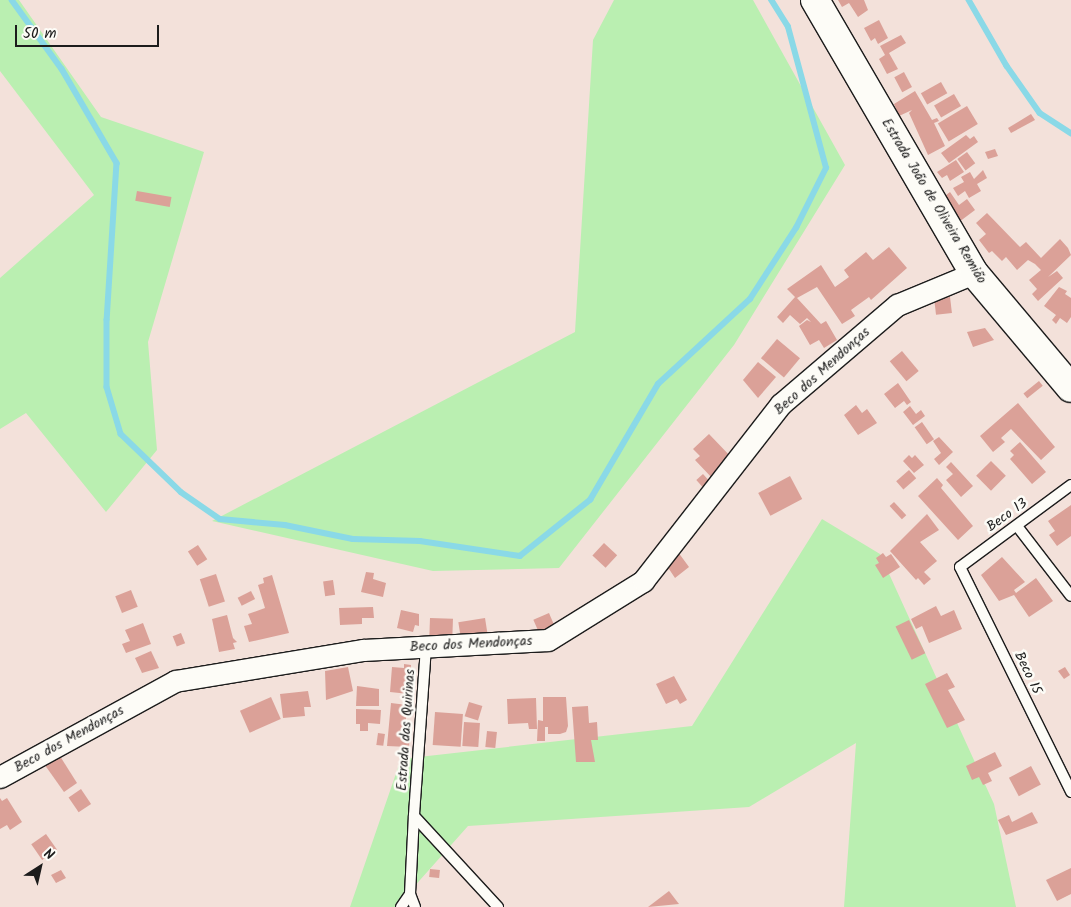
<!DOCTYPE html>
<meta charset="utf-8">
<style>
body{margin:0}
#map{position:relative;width:1071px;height:907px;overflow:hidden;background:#f3e1da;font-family:Kalam,sans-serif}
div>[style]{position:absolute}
.green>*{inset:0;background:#baefb1}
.stream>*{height:5.5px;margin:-2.75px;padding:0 2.75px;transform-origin:2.75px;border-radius:2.75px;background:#8ad9e7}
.building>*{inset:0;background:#dba198;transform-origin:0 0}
.roads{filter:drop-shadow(1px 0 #1c1c1c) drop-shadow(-1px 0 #1c1c1c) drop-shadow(0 1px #1c1c1c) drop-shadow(0 -1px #1c1c1c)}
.service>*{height:10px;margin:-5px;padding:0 5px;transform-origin:5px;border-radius:5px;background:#fdfcf7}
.minor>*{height:21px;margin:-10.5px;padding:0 10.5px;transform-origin:10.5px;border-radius:10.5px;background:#fdfcf7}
.secondary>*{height:28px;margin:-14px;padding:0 14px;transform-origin:14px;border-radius:14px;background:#fdfcf7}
span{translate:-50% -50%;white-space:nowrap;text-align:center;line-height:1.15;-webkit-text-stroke:5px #fdfcf7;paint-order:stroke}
.street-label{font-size:14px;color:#1c1c1c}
.north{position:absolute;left:15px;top:842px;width:50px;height:50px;-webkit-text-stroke:4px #fdfcf7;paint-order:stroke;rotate:35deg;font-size:14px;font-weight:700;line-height:20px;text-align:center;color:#1c1c1c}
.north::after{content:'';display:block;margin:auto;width:18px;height:22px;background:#1c1c1c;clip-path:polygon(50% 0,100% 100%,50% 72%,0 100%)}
.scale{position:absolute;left:15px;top:25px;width:144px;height:22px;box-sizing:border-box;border:2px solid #1c1c1c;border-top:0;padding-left:6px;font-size:15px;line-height:18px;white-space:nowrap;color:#1c1c1c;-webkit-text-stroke:4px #fdfcf7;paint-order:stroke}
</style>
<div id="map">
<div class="green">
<i style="clip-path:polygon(0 0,19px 0,101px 117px,204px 152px,148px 342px,157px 450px,106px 512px,26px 413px,0 429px,0 278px,94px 195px,0 71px)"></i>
<i style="clip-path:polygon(614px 0,753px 0,845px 165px,734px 345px,559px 568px,433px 571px,212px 521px,575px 332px,593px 40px)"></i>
<i style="clip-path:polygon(822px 519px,880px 554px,994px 804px,1016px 907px,844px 907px,856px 743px,749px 807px,468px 826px,396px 907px,350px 907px,401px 759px,692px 726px)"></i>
</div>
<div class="stream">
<i style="left:12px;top:0;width:85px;rotate:54.1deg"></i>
<i style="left:62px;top:69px;width:109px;rotate:59.7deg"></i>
<i style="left:117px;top:163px;width:157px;rotate:93.6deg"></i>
<i style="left:107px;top:320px;width:67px;rotate:90deg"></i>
<i style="left:107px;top:387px;width:49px;rotate:73.4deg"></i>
<i style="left:121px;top:434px;width:83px;rotate:44deg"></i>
<i style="left:181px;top:492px;width:47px;rotate:34.7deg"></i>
<i style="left:220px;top:519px;width:65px;rotate:5.3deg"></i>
<i style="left:285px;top:525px;width:69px;rotate:11.6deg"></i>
<i style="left:353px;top:539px;width:67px;rotate:1.7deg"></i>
<i style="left:420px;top:541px;width:101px;rotate:8.5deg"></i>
<i style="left:520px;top:556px;width:90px;rotate:-38.7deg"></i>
<i style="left:590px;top:500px;width:134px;rotate:-59.6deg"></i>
<i style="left:658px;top:384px;width:125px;rotate:-42.7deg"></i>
<i style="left:750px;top:299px;width:85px;rotate:-57.1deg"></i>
<i style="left:796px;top:228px;width:67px;rotate:-63.4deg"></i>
<i style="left:826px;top:168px;width:146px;rotate:-105.1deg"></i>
<i style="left:788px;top:27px;width:32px;rotate:-122deg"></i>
<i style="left:969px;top:0;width:76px;rotate:60.1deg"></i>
<i style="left:1007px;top:66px;width:57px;rotate:54.9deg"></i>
<i style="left:1040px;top:113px;width:37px;rotate:33deg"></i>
</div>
<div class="building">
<i style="clip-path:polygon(838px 0,864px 0,868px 10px,858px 17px,849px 3px,842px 7px)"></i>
<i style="clip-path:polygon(879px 20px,888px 38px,878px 44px,875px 38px,871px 41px,864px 28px)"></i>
<i style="clip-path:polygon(901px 35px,906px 43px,889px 53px,898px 69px,887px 74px,879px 59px,885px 55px,880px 46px)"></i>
<i style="left:904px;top:72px;width:17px;height:11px;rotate:62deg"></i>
<i style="left:941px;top:82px;width:13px;height:23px;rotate:61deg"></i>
<i style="clip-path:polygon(915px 91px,932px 120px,937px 118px,939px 121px,934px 123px,945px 146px,928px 155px,909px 113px,912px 110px,899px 116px,894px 104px)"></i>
<i style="left:954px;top:94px;width:14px;height:23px;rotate:60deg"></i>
<i style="left:967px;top:106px;width:21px;height:34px;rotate:59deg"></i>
<i style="clip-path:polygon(1031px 114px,1035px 120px,1011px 133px,1008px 128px)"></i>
<i style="clip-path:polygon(966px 135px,970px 139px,974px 136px,978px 142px,949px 163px,941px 153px)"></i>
<i style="clip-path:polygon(995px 149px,998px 156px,988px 159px,985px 152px)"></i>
<i style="left:967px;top:152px;width:14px;height:12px;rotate:54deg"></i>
<i style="clip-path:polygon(956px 160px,964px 172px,950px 181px,947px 175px,942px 178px,937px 172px)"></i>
<i style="clip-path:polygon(983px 170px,987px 178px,977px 184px,981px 191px,969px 198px,965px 191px,958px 196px,953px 188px,964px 182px,961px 177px,970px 172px,974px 179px)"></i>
<i style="left:137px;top:191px;width:35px;height:10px;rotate:10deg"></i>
<i style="clip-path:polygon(950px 192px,959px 205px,967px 199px,975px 210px,959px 222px,941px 199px)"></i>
<i style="clip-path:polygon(987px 213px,1020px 247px,1026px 242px,1041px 258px,1060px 239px,1068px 248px,1071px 255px,1048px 277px,1057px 271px,1063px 278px,1038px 301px,1032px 294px,1037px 289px,1029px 280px,1041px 270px,1035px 264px,1028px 260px,1017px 270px,1006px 257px,1002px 261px,992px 251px,989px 253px,979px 240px,986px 234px,976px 223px)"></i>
<i style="clip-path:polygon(889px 247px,907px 268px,871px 300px,869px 297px,851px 310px,855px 316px,842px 324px,817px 287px,797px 298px,821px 324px,826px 321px,837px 340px,824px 348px,819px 340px,810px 345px,799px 326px,807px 320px,811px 322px,807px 318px,800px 324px,790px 315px,783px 323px,777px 317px,795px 297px,787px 289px,821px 265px,835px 287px,849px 277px,844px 270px,866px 252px,873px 260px)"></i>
<i style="clip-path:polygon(1059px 287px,1067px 291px,1065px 294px,1071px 298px,1071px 317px,1067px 323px,1060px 318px,1056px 324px,1052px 320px,1056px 315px,1044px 306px)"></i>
<i style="left:950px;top:297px;width:16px;height:16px;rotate:83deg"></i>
<i style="clip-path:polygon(985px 328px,994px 340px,973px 347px,967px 332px)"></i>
<i style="left:777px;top:339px;width:30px;height:25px;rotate:40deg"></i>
<i style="left:902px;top:351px;width:26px;height:16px;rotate:50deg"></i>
<i style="clip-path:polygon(758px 362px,776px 377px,758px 398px,743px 380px)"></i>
<i style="left:1039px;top:381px;width:6px;height:20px;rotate:51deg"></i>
<i style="clip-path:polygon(898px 383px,911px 402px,907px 405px,904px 401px,895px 408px,884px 394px)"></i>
<i style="clip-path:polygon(1018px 403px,1055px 447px,1041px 460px,1011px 429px,1001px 438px,1005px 442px,993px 452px,980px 436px)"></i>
<i style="clip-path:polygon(856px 405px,862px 413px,867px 409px,877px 423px,858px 435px,844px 415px)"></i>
<i style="clip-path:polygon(910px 406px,916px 414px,921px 410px,925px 416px,913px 425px,903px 412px)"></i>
<i style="left:922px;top:422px;width:21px;height:9px;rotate:55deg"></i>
<i style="clip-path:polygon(709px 434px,733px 459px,713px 479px,695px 460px,700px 456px,693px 449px)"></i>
<i style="clip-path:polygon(939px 437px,953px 452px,939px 465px,934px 459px,941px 453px,933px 441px)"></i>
<i style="clip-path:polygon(1020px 442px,1046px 472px,1032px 484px,1010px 459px,1014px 455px,1010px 451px)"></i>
<i style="clip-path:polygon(909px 455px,912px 458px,915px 455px,924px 465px,914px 473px,903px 461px)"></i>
<i style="left:991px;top:461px;width:21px;height:21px;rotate:45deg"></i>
<i style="clip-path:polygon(951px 462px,973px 486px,961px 497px,946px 480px,953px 474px,946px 467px)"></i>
<i style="left:909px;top:470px;width:11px;height:17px;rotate:49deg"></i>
<i style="left:703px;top:474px;width:13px;height:9px;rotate:48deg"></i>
<i style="left:790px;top:476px;width:26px;height:36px;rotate:62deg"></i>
<i style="clip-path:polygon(937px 478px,943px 485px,941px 488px,973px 526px,958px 540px,918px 496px)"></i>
<i style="left:894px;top:502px;width:18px;height:6px;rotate:47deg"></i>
<i style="clip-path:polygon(1071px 505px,1071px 536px,1057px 546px,1049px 535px,1055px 531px,1048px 521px)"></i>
<i style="clip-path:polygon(927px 514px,939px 530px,920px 542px,937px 561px,924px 572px,931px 579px,924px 585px,918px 578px,916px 580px,890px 551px)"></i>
<i style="left:604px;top:543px;width:18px;height:17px;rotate:43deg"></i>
<i style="left:198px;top:545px;width:17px;height:12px;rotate:57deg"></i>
<i style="clip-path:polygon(678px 552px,689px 567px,675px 578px,669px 569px,665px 572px,661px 566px)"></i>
<i style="clip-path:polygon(883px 553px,886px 557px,891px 554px,900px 567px,883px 578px,875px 565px,879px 563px,876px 558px)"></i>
<i style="clip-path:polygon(1002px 557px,1025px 582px,1014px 590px,1016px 593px,1036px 578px,1053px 601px,1029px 617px,1014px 595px,999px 601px,981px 575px)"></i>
<i style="clip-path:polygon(366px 572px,374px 573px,373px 579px,386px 583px,383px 597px,361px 592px)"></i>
<i style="left:216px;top:574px;width:29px;height:17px;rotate:72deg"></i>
<i style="clip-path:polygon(272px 575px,289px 633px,249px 642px,244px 626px,252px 624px,248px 614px,265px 608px,258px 585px,264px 583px,263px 578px)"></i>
<i style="left:333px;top:580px;width:15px;height:10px;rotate:82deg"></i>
<i style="left:131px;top:590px;width:18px;height:17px;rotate:68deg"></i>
<i style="left:251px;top:591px;width:9px;height:15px;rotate:63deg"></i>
<i style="clip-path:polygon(936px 606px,941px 616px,954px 610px,962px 629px,929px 643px,922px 626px,916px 629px,911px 619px)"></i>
<i style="clip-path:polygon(373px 607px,374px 618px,362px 618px,362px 624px,340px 625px,339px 608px)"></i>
<i style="clip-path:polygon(401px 610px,419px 614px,419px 626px,415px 625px,413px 632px,397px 628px)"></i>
<i style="left:549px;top:613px;width:13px;height:17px;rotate:67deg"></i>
<i style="clip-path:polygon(227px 615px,233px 638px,237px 642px,233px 643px,235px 649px,219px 652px,212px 619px)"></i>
<i style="left:430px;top:618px;width:23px;height:22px;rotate:2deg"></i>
<i style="left:485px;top:618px;width:19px;height:27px;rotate:81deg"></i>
<i style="left:909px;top:620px;width:37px;height:15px;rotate:64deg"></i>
<i style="clip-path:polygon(143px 623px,151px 644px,126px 653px,122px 644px,130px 641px,125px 630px)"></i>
<i style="left:181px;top:633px;width:11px;height:9px;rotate:68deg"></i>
<i style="clip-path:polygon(151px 651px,159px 668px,142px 673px,135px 658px)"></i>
<i style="clip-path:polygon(404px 664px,411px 665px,409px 694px,390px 692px,392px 667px,404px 668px)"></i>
<i style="clip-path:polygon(348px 667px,353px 691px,326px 700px,325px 671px)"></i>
<i style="clip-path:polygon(1065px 667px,1070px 675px,1064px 679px,1058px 671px)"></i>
<i style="clip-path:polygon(947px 673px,955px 687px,948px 690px,965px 720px,947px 728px,925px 684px)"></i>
<i style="clip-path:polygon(674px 676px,687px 700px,680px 704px,677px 699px,666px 704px,656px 684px)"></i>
<i style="clip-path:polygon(357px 686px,379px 689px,379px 706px,356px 706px)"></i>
<i style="clip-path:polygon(308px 691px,311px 707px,304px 707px,305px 716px,283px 718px,280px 694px)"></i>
<i style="left:271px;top:697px;width:24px;height:34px;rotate:66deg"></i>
<i style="clip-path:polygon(543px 697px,566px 697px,568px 726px,566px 732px,560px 734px,548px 734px,548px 727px,545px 727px,545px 741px,537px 741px,538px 720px,543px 721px)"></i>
<i style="clip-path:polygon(536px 698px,537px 729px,529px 729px,528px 723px,508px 724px,507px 699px)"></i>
<i style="left:469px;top:702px;width:14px;height:15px;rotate:17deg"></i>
<i style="clip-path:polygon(391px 703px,407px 705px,405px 733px,410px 734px,409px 747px,387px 746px)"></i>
<i style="clip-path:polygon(588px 706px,589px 723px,597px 722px,598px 740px,591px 740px,595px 762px,576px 762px,572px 707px)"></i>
<i style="clip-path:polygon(356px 709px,381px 710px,380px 724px,368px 723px,368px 731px,360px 731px,360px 724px,356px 724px)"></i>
<i style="left:435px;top:712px;width:28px;height:33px;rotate:4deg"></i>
<i style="left:464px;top:722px;width:16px;height:24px;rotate:4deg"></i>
<i style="left:487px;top:731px;width:10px;height:16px;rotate:6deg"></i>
<i style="left:378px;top:733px;width:7px;height:12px;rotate:8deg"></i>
<i style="clip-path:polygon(995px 752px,1002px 766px,988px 773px,992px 781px,983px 785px,979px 777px,972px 780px,966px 766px)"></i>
<i style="clip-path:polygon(58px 753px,77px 783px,64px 792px,42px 761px)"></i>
<i style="left:1031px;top:766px;width:21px;height:25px;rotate:62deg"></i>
<i style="left:81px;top:789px;width:18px;height:15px;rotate:56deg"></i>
<i style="clip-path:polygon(0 798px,2px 801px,7px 798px,22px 822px,10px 830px,7px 825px,0 829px)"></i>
<i style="clip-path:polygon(1032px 812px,1038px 823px,1006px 835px,998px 820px,1009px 815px,1012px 822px)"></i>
<i style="left:46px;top:834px;width:19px;height:18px;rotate:55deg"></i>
<i style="clip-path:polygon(1071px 868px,1071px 894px,1057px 901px,1046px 880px)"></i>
<i style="left:430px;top:869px;width:10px;height:8px;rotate:6deg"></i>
<i style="clip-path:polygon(61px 870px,66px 878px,56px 883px,51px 875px)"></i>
<i style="clip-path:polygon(669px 891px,679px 904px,648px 907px)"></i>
</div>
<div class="roads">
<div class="service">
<i style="left:1071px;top:485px;width:138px;rotate:143.5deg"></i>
<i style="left:960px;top:567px;width:251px;rotate:63.7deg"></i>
<i style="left:1017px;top:526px;width:88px;rotate:52.4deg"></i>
<i style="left:426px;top:647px;width:169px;rotate:94.1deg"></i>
<i style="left:414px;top:816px;width:124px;rotate:47.3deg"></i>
<i style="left:410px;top:894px;width:14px;rotate:69deg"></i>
<i style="left:401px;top:907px;width:16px;rotate:-55deg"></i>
<i style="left:410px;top:894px;width:78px;rotate:-87.1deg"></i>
</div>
<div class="minor">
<i style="left:0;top:777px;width:200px;rotate:-28.7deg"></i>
<i style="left:175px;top:681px;width:191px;rotate:-9.4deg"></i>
<i style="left:363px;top:650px;width:185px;rotate:-3.1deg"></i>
<i style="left:548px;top:640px;width:112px;rotate:-31.8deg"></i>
<i style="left:643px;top:581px;width:224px;rotate:-52.1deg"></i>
<i style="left:781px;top:404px;width:153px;rotate:-40.5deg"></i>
<i style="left:897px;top:305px;width:83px;rotate:-22.6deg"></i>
</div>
<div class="secondary">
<i style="left:815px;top:0;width:316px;rotate:59.8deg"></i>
<i style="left:974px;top:273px;width:150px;rotate:49.9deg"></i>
</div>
</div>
<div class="street-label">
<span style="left:934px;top:201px;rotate:59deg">Estrada João de Oliveira Remião</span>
<span style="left:822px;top:371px;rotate:-42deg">Beco dos Mendonças</span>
<span style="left:1007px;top:515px;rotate:-36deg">Beco 13</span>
<span style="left:471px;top:644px;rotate:-3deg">Beco dos Mendonças</span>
<span style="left:1028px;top:673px;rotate:64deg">Beco 15</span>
<span style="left:406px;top:730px;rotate:-86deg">Estrada das Quirinas</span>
<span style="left:69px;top:739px;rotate:-29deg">Beco dos Mendonças</span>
</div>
<div class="north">N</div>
<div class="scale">50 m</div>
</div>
